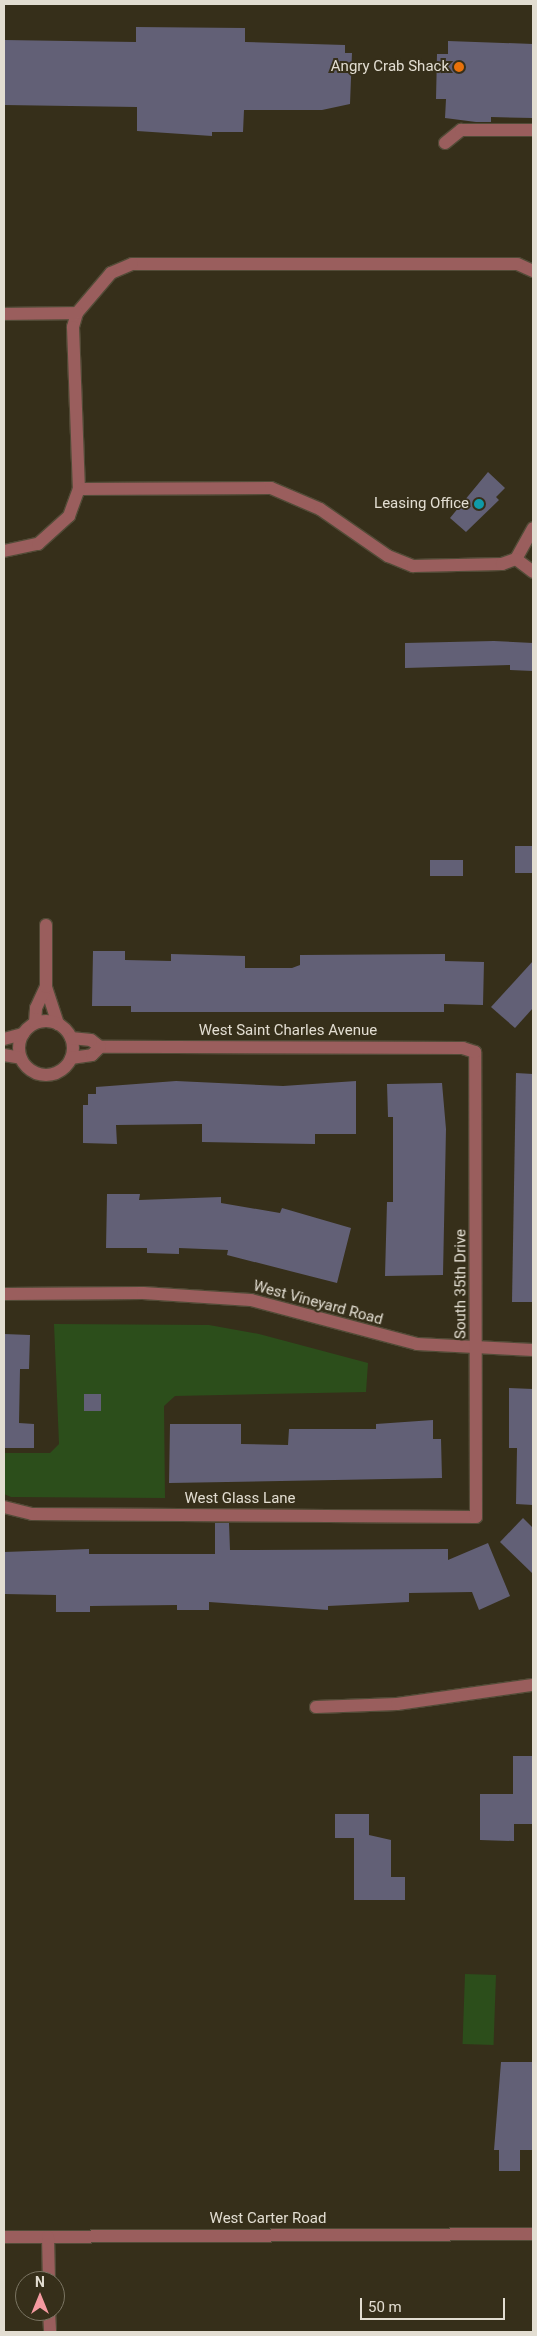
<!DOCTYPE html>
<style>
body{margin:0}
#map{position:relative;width:537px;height:2336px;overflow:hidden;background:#362f1a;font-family:Roboto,sans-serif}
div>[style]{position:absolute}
.green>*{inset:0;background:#2c4e1b;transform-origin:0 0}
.building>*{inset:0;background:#626076;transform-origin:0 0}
.roads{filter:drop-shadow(1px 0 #524b37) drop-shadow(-1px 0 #524b37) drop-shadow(0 1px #524b37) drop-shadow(0 -1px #524b37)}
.minor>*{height:12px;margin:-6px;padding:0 6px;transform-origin:6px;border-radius:6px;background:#9a5e5d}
.minor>.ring{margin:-6px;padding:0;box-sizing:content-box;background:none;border:12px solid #9a5e5d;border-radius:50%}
.dots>*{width:14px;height:14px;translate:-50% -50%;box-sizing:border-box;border:2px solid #362f1a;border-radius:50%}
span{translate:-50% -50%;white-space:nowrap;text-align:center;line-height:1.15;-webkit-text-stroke:4px #362f1a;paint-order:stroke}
.poi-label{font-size:15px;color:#e2ddd1}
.right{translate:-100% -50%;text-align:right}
.street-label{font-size:15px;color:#e2ddd1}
.frame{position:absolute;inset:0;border:5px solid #e2ddd1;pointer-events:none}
.north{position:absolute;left:15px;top:2271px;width:50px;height:50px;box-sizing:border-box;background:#362f1a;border:1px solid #7b7563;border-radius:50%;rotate:0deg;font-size:14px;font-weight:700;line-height:20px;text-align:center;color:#e2ddd1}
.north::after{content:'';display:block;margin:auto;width:18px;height:22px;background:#f49aa0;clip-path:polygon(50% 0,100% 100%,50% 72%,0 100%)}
.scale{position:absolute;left:360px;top:2298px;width:145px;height:22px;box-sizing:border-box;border:2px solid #e2ddd1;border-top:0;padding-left:6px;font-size:15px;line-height:18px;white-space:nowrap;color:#e2ddd1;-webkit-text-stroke:4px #362f1a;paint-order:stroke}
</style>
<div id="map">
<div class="green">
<i style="clip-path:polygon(54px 1324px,209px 1325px,259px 1334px,368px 1363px,366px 1392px,175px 1396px,164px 1406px,165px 1498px,11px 1497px,4px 1494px,4px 1453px,50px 1453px,59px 1444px)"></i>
<i style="left:465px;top:1974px;width:31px;height:70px;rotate:2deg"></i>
</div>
<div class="building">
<i style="clip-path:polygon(136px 27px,245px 28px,245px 42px,345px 45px,345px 53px,352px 53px,350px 104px,322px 110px,244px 110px,243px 132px,212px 132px,212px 136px,137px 131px,137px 107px,4px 105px,4px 40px,136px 42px)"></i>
<i style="clip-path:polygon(448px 41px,533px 44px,533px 118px,491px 117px,491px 122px,476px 122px,445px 118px,446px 99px,436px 99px,437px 54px,448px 54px)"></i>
<i style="clip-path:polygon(488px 472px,505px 488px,496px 497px,499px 500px,466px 532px,450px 518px)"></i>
<i style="clip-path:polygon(494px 641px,533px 643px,533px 671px,510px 670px,510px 665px,405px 668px,405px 643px)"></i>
<i style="left:515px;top:846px;width:18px;height:27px"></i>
<i style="left:430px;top:860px;width:33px;height:16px"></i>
<i style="clip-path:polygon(93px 951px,125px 951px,125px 960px,171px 961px,171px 954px,245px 956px,245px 968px,292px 968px,300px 965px,300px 955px,445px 954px,445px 961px,484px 962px,483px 1005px,444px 1004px,444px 1012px,131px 1012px,131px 1006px,92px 1006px)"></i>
<i style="clip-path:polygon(533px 961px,533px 1008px,515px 1028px,491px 1007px)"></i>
<i style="clip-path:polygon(516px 1073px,533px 1074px,533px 1302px,512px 1302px)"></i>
<i style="clip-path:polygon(176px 1081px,283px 1086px,356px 1081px,356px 1134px,315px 1134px,315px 1144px,202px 1142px,202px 1124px,116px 1125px,117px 1144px,83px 1143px,83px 1105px,88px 1105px,88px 1094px,96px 1094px,96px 1087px)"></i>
<i style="clip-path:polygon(442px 1083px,446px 1129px,443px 1275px,385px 1276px,387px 1202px,393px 1202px,393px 1117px,388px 1117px,387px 1084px)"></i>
<i style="clip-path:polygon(107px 1194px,140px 1194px,139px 1200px,221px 1197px,221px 1203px,280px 1213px,282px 1208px,351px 1228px,337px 1283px,227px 1255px,228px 1250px,179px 1248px,179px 1254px,147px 1253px,147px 1248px,106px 1248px)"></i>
<i style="clip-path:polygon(4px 1334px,30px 1335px,29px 1369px,20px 1369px,19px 1423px,34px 1424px,34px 1448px,4px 1448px)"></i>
<i style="clip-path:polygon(509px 1388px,533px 1389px,533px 1505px,516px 1504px,517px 1448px,509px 1448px)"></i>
<i style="left:84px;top:1394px;width:17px;height:17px"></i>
<i style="clip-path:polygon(433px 1420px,433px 1439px,441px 1439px,442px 1478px,169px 1483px,170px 1424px,241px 1424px,241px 1444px,288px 1445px,289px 1429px,376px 1429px,376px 1424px)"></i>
<i style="clip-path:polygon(523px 1518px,533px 1528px,533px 1574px,500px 1542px)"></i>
<i style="clip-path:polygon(215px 1523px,229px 1523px,230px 1550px,448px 1549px,448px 1560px,488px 1543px,510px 1596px,479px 1610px,472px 1592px,409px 1593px,409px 1602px,328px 1606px,328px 1610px,209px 1602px,209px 1610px,177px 1610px,177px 1605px,90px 1606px,90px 1612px,56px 1612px,56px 1595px,4px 1594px,4px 1552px,89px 1549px,89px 1554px,215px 1554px)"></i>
<i style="clip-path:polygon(513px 1756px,533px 1756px,533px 1824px,514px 1824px,514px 1841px,480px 1840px,480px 1794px,513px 1794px)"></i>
<i style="clip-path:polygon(335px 1814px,369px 1814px,369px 1835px,391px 1840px,391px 1877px,405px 1877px,405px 1900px,354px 1900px,354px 1838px,335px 1838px)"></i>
<i style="clip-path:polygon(501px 2062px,533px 2062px,533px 2150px,520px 2150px,520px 2171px,499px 2171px,499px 2150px,494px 2150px)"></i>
</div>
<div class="roads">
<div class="minor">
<i style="left:445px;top:143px;width:21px;rotate:-39deg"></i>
<i style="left:461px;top:130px;width:72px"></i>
<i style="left:533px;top:271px;width:17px;rotate:-156deg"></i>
<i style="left:517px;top:264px;width:385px;rotate:180deg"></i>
<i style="left:132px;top:264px;width:23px;rotate:157deg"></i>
<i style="left:111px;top:273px;width:52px;rotate:130.4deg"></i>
<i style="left:77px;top:313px;width:15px;rotate:106deg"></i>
<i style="left:73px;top:327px;width:162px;rotate:87.9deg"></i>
<i style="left:79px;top:489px;width:192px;rotate:-0.3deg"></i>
<i style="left:271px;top:488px;width:53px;rotate:23.2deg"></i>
<i style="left:320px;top:509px;width:83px;rotate:34.7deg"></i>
<i style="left:388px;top:556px;width:27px;rotate:22deg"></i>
<i style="left:413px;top:566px;width:89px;rotate:-1.3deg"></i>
<i style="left:502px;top:564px;width:15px;rotate:-20deg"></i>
<i style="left:516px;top:559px;width:35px;rotate:-61deg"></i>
<i style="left:4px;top:314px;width:73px;rotate:-0.8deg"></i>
<i style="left:4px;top:551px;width:35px;rotate:-12deg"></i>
<i style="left:38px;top:544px;width:42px;rotate:-42.1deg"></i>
<i style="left:69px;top:516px;width:29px;rotate:-70deg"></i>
<i style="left:516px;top:559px;width:21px;rotate:37deg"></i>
<i style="left:46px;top:987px;width:39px;rotate:72deg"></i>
<i class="ring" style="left:19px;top:1021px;width:42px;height:42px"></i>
<i style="left:35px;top:1023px;width:15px;rotate:-86deg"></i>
<i style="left:36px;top:1008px;width:23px;rotate:-65deg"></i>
<i style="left:46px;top:987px;width:62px;rotate:-90deg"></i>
<i style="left:4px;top:1039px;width:20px;rotate:-15deg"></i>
<i style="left:4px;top:1055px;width:17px;rotate:10deg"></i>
<i style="left:71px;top:1058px;width:21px;rotate:-8deg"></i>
<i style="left:92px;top:1055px;width:11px;rotate:-45deg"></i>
<i style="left:4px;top:1294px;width:139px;rotate:-0.4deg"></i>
<i style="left:143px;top:1293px;width:108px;rotate:3.7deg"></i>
<i style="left:251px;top:1300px;width:172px;rotate:14.8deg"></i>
<i style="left:417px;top:1344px;width:116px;rotate:3deg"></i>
<i style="left:4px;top:1507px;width:29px;rotate:14deg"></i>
<i style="left:32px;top:1514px;width:444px;rotate:0.4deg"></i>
<i style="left:476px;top:1517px;width:465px;rotate:-90.1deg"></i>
<i style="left:475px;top:1052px;width:13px;rotate:-162deg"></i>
<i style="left:463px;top:1048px;width:363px;rotate:-179.8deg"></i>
<i style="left:100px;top:1047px;width:11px;rotate:-142deg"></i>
<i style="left:91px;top:1040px;width:20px;rotate:-174deg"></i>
<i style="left:316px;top:1707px;width:81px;rotate:-2.1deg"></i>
<i style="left:397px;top:1704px;width:137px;rotate:-8deg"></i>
<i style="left:4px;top:2237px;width:529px;rotate:-0.32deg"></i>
<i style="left:48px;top:2237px;width:44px;rotate:88.7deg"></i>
<i style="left:49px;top:2311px;width:21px;rotate:87deg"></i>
</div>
</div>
<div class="dots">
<i style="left:459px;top:67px;background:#e8710a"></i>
<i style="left:479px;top:504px;background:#0f9aa8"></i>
</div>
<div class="poi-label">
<span class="right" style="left:449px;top:67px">Angry Crab Shack</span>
<span class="right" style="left:469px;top:504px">Leasing Office</span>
</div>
<div class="street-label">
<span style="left:288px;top:1031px">West Saint Charles Avenue</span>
<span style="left:461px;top:1284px;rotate:-90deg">South 35th Drive</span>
<span style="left:318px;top:1303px;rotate:15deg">West Vineyard Road</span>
<span style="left:240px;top:1499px">West Glass Lane</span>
<span style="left:268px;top:2219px">West Carter Road</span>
</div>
<div class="frame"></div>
<div class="north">N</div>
<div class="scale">50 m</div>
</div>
